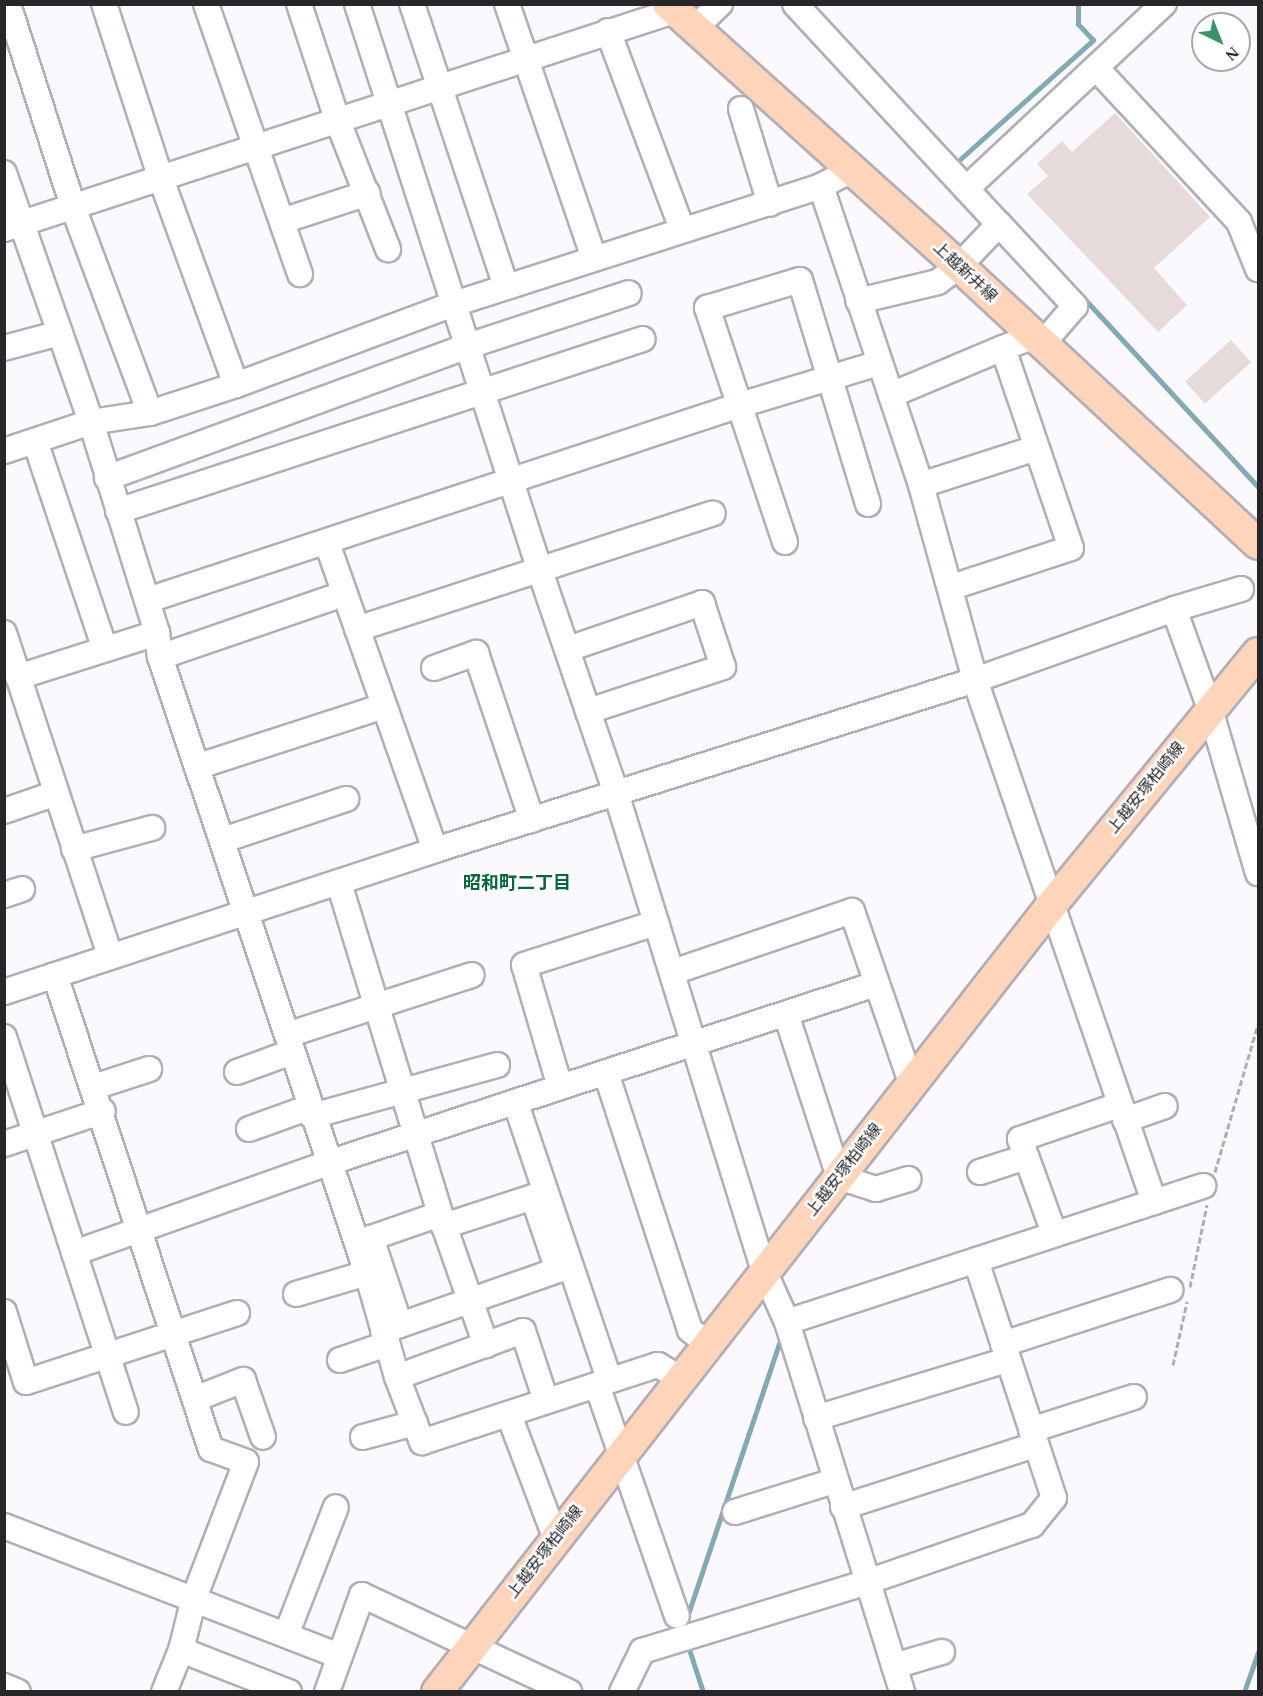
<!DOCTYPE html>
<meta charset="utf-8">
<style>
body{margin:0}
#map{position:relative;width:1263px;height:1696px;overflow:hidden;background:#fcf9fe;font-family:"Times New Roman","Noto Sans JP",serif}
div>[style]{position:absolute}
.stream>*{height:5px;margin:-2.5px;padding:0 2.5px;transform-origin:2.5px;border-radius:2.5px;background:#81aab3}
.building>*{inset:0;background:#e6dbd9;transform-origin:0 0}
.path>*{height:3px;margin-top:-1.5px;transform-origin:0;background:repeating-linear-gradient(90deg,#b0adb2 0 6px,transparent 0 9px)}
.roads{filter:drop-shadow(2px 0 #b3aeb6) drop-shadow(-2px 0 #b3aeb6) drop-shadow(0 2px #b3aeb6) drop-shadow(0 -2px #b3aeb6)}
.minor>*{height:24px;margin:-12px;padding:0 12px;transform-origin:12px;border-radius:12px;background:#fff}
.major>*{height:30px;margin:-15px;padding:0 15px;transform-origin:15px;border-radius:15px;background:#fed4bb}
span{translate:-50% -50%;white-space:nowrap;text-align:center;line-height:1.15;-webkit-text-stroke:5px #fff;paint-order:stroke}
.street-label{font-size:16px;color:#282629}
.neighbourhood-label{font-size:18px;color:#06643e;font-weight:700}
.frame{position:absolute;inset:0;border:6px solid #282629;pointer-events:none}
.north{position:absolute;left:1191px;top:12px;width:60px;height:60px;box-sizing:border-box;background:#fff;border:2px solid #a9a8a9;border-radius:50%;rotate:137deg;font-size:16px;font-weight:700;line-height:24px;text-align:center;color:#282629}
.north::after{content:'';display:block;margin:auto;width:21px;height:27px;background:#3a9267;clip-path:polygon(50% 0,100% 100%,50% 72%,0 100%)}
</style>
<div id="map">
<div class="stream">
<i style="left:961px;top:166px;width:6px;rotate:-135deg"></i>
<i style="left:957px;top:162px;width:183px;rotate:-41.9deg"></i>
<i style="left:1093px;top:40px;width:22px;rotate:-133deg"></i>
<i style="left:1078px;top:24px;width:20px;rotate:-90deg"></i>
<i style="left:1080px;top:294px;width:263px;rotate:47.3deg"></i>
<i style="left:687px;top:1617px;width:295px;rotate:-71.4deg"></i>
<i style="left:687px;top:1643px;width:52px;rotate:71.9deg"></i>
<i style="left:1244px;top:1692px;width:42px;rotate:-70.7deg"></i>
</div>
<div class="building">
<i style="clip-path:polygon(1115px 113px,1210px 217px,1154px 268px,1187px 305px,1158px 332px,1027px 194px,1048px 176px,1037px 164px,1062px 141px,1072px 152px)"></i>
<i style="left:1231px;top:340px;width:30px;height:62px;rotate:48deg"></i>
</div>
<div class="path">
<i style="left:1215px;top:1172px;width:154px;rotate:-73.8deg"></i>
<i style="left:1190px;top:1287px;width:84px;rotate:-78.3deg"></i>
<i style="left:1173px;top:1365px;width:65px;rotate:-77.5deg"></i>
</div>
<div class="roads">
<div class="minor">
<i style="left:8px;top:4px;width:213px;rotate:72.2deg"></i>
<i style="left:73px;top:207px;width:220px;rotate:69.5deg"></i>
<i style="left:206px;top:4px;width:286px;rotate:70.8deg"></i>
<i style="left:299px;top:4px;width:121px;rotate:71.7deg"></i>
<i style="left:337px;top:119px;width:140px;rotate:68.6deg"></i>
<i style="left:357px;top:4px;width:596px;rotate:72.11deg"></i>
<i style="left:540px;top:571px;width:235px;rotate:71.1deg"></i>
<i style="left:616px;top:793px;width:500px;rotate:72.8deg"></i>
<i style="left:764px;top:1271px;width:56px;rotate:65.7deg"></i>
<i style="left:787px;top:1322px;width:387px;rotate:72.7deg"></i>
<i style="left:412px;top:4px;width:298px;rotate:71.6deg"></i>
<i style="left:507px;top:4px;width:268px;rotate:71.1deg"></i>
<i style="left:795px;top:4px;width:300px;rotate:47.2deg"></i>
<i style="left:999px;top:224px;width:58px;rotate:133.6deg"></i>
<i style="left:959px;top:266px;width:26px;rotate:143deg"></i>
<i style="left:938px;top:282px;width:82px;rotate:166.6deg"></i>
<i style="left:695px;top:28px;width:35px;rotate:-44deg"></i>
<i style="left:608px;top:31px;width:211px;rotate:69.5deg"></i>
<i style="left:1097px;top:69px;width:209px;rotate:47.1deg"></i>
<i style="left:1239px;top:222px;width:51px;rotate:68deg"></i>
<i style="left:741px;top:109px;width:99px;rotate:73deg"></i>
<i style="left:852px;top:170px;width:35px;rotate:153deg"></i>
<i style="left:821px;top:186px;width:315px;rotate:71.5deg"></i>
<i style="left:921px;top:485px;width:202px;rotate:74.5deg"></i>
<i style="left:975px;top:680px;width:552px;rotate:71.07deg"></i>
<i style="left:4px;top:173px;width:264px;rotate:70.7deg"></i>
<i style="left:91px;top:422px;width:221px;rotate:72.6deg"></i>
<i style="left:157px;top:633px;width:24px;rotate:83deg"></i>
<i style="left:160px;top:657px;width:650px;rotate:71.43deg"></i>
<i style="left:367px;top:1273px;width:108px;rotate:73.9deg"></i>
<i style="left:397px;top:1377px;width:70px;rotate:69deg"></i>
<i style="left:422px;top:1442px;width:248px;rotate:-18.1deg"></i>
<i style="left:658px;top:1365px;width:26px;rotate:31deg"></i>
<i style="left:966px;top:189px;width:271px;rotate:-43.1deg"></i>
<i style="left:282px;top:221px;width:90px;rotate:-18deg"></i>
<i style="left:999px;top:224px;width:112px;rotate:47.2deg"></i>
<i style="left:1075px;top:306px;width:49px;rotate:130.9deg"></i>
<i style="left:4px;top:229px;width:705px;rotate:-18.02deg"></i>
<i style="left:4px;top:348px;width:58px;rotate:-15deg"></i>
<i style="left:236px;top:385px;width:233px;rotate:-20.4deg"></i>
<i style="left:454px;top:304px;width:386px;rotate:-17.8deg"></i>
<i style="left:891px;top:395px;width:121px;rotate:-22.8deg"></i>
<i style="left:35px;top:441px;width:219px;rotate:71.4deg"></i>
<i style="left:4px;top:451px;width:92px;rotate:-18.4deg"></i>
<i style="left:91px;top:422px;width:60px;rotate:-8.7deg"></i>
<i style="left:150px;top:413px;width:90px;rotate:-18deg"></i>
<i style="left:236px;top:385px;width:222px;rotate:-110deg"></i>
<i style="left:160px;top:176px;width:181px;rotate:-108deg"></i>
<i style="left:107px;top:478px;width:384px;rotate:-20.1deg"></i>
<i style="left:468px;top:346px;width:169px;rotate:-18.2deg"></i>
<i style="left:921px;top:485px;width:121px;rotate:-17.8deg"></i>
<i style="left:118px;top:511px;width:552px;rotate:-18.14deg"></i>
<i style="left:785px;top:542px;width:247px;rotate:-108.4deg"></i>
<i style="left:707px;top:308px;width:97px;rotate:-16.8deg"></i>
<i style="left:800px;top:280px;width:234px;rotate:73.1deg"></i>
<i style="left:327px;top:543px;width:325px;rotate:70.6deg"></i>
<i style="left:952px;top:587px;width:125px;rotate:-18.1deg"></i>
<i style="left:1071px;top:548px;width:211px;rotate:-108.8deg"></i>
<i style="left:1003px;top:348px;width:33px;rotate:-21deg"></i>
<i style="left:148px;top:600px;width:623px;rotate:-18.23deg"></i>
<i style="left:740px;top:405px;width:145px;rotate:-16.8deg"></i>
<i style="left:1174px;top:609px;width:106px;rotate:70.2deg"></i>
<i style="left:1210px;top:709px;width:171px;rotate:73.7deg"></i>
<i style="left:357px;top:629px;width:374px;rotate:-18deg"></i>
<i style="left:4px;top:633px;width:340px;rotate:71.8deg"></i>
<i style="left:568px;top:649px;width:142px;rotate:-18.9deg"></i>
<i style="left:702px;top:603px;width:67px;rotate:71.8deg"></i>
<i style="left:723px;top:667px;width:142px;rotate:161.9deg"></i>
<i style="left:160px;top:657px;width:181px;rotate:-19deg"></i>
<i style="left:434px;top:668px;width:45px;rotate:-19.7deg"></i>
<i style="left:476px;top:653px;width:176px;rotate:71.5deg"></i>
<i style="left:18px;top:677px;width:146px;rotate:-17.6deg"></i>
<i style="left:199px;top:766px;width:194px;rotate:-18deg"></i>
<i style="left:4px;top:811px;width:53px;rotate:-18.8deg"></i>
<i style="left:223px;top:840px;width:130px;rotate:-18.4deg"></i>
<i style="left:74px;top:849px;width:81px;rotate:-15.1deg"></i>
<i style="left:339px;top:883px;width:346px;rotate:73deg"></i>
<i style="left:440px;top:1214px;width:139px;rotate:70.7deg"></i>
<i style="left:4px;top:895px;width:19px;rotate:-18deg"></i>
<i style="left:673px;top:972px;width:189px;rotate:-18.8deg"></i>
<i style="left:852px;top:911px;width:184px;rotate:71deg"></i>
<i style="left:55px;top:975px;width:499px;rotate:71.8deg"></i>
<i style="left:211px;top:1449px;width:37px;rotate:20deg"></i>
<i style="left:246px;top:1462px;width:146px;rotate:110.9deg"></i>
<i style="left:194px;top:1598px;width:54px;rotate:104deg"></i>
<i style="left:181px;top:1650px;width:45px;rotate:112deg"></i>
<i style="left:4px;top:992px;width:454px;rotate:-18.2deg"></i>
<i style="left:435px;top:850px;width:566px;rotate:-17.47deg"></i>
<i style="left:975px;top:680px;width:211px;rotate:-19.6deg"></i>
<i style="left:1174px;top:609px;width:70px;rotate:-16.6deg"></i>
<i style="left:786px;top:1014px;width:171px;rotate:72deg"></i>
<i style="left:839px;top:1177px;width:39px;rotate:18deg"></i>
<i style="left:876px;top:1189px;width:34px;rotate:-17deg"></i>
<i style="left:287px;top:1035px;width:194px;rotate:-18deg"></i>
<i style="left:4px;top:1037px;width:394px;rotate:72deg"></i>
<i style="left:237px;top:1072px;width:59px;rotate:-20deg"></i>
<i style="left:606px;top:1073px;width:270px;rotate:71.9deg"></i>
<i style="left:690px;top:1330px;width:23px;rotate:38deg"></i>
<i style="left:94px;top:1087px;width:58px;rotate:-18.1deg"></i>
<i style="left:560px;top:1087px;width:127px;rotate:-106.4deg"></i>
<i style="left:524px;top:965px;width:139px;rotate:-17.7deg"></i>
<i style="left:516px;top:1104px;width:290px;rotate:71.3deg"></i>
<i style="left:312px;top:1116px;width:192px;rotate:-15.4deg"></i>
<i style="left:1125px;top:1120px;width:42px;rotate:-19.3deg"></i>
<i style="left:249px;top:1129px;width:65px;rotate:-19.8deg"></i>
<i style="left:4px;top:1144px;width:104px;rotate:-18.4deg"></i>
<i style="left:980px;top:1172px;width:48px;rotate:-18.1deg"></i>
<i style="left:1054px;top:1233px;width:100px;rotate:-109.9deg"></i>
<i style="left:1020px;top:1139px;width:105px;rotate:-19deg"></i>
<i style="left:74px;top:1253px;width:269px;rotate:-19.5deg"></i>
<i style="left:328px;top:1163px;width:576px;rotate:-18.09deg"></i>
<i style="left:296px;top:1294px;width:74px;rotate:-16.5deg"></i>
<i style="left:4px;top:1312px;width:73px;rotate:72.6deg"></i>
<i style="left:26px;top:1382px;width:222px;rotate:-18.1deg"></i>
<i style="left:787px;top:1322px;width:438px;rotate:-18.1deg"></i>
<i style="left:400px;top:1325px;width:92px;rotate:-108.4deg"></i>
<i style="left:371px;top:1238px;width:73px;rotate:-19.2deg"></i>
<i style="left:383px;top:1331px;width:185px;rotate:-19.2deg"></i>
<i style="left:558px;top:1270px;width:77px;rotate:-108.9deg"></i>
<i style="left:533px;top:1197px;width:94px;rotate:162deg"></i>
<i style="left:1003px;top:1344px;width:176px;rotate:-17.9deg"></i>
<i style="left:340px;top:1360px;width:50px;rotate:-18.8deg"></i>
<i style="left:397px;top:1377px;width:134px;rotate:-20.1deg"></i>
<i style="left:523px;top:1331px;width:74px;rotate:71.8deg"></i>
<i style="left:597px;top:1385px;width:244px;rotate:70.9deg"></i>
<i style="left:195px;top:1399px;width:52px;rotate:-21.6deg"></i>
<i style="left:243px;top:1380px;width:60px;rotate:70.7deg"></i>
<i style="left:509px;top:1415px;width:130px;rotate:69.3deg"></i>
<i style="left:816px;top:1418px;width:200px;rotate:-16.9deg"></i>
<i style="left:1031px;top:1430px;width:108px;rotate:-17.8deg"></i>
<i style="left:363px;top:1437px;width:54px;rotate:-15.1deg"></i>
<i style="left:843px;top:1507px;width:202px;rotate:-17.9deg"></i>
<i style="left:735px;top:1512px;width:104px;rotate:-17.4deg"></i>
<i style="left:4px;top:1526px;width:360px;rotate:21.2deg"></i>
<i style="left:286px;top:1635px;width:137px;rotate:-68.7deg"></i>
<i style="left:181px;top:1650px;width:116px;rotate:21.3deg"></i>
<i style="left:894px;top:1666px;width:50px;rotate:-16.3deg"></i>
<i style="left:4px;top:1686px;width:15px;rotate:23deg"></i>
<i style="left:327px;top:1692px;width:103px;rotate:-70.2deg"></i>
<i style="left:362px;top:1595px;width:229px;rotate:25.1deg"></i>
<i style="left:622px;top:1692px;width:46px;rotate:-64deg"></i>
<i style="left:642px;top:1651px;width:235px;rotate:-17deg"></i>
<i style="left:867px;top:1582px;width:175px;rotate:-19.1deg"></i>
<i style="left:1032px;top:1525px;width:35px;rotate:-51deg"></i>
<i style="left:1054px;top:1498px;width:250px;rotate:-108.2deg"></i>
</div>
<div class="major">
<i style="left:668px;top:4px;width:392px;rotate:42deg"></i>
<i style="left:959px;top:266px;width:408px;rotate:42.9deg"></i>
<i style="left:437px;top:1692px;width:996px;rotate:-52.01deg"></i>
<i style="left:1050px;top:907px;width:328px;rotate:-50.7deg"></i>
</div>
</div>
<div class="street-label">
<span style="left:965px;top:272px;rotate:43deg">上越新井線</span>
<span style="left:1146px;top:788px;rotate:-51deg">上越安塚柏崎線</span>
<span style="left:844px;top:1170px;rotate:-52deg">上越安塚柏崎線</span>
<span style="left:545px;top:1552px;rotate:-52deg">上越安塚柏崎線</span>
</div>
<div class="neighbourhood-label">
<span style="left:517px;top:883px">昭和町二丁目</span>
</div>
<div class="frame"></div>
<div class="north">N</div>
</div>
